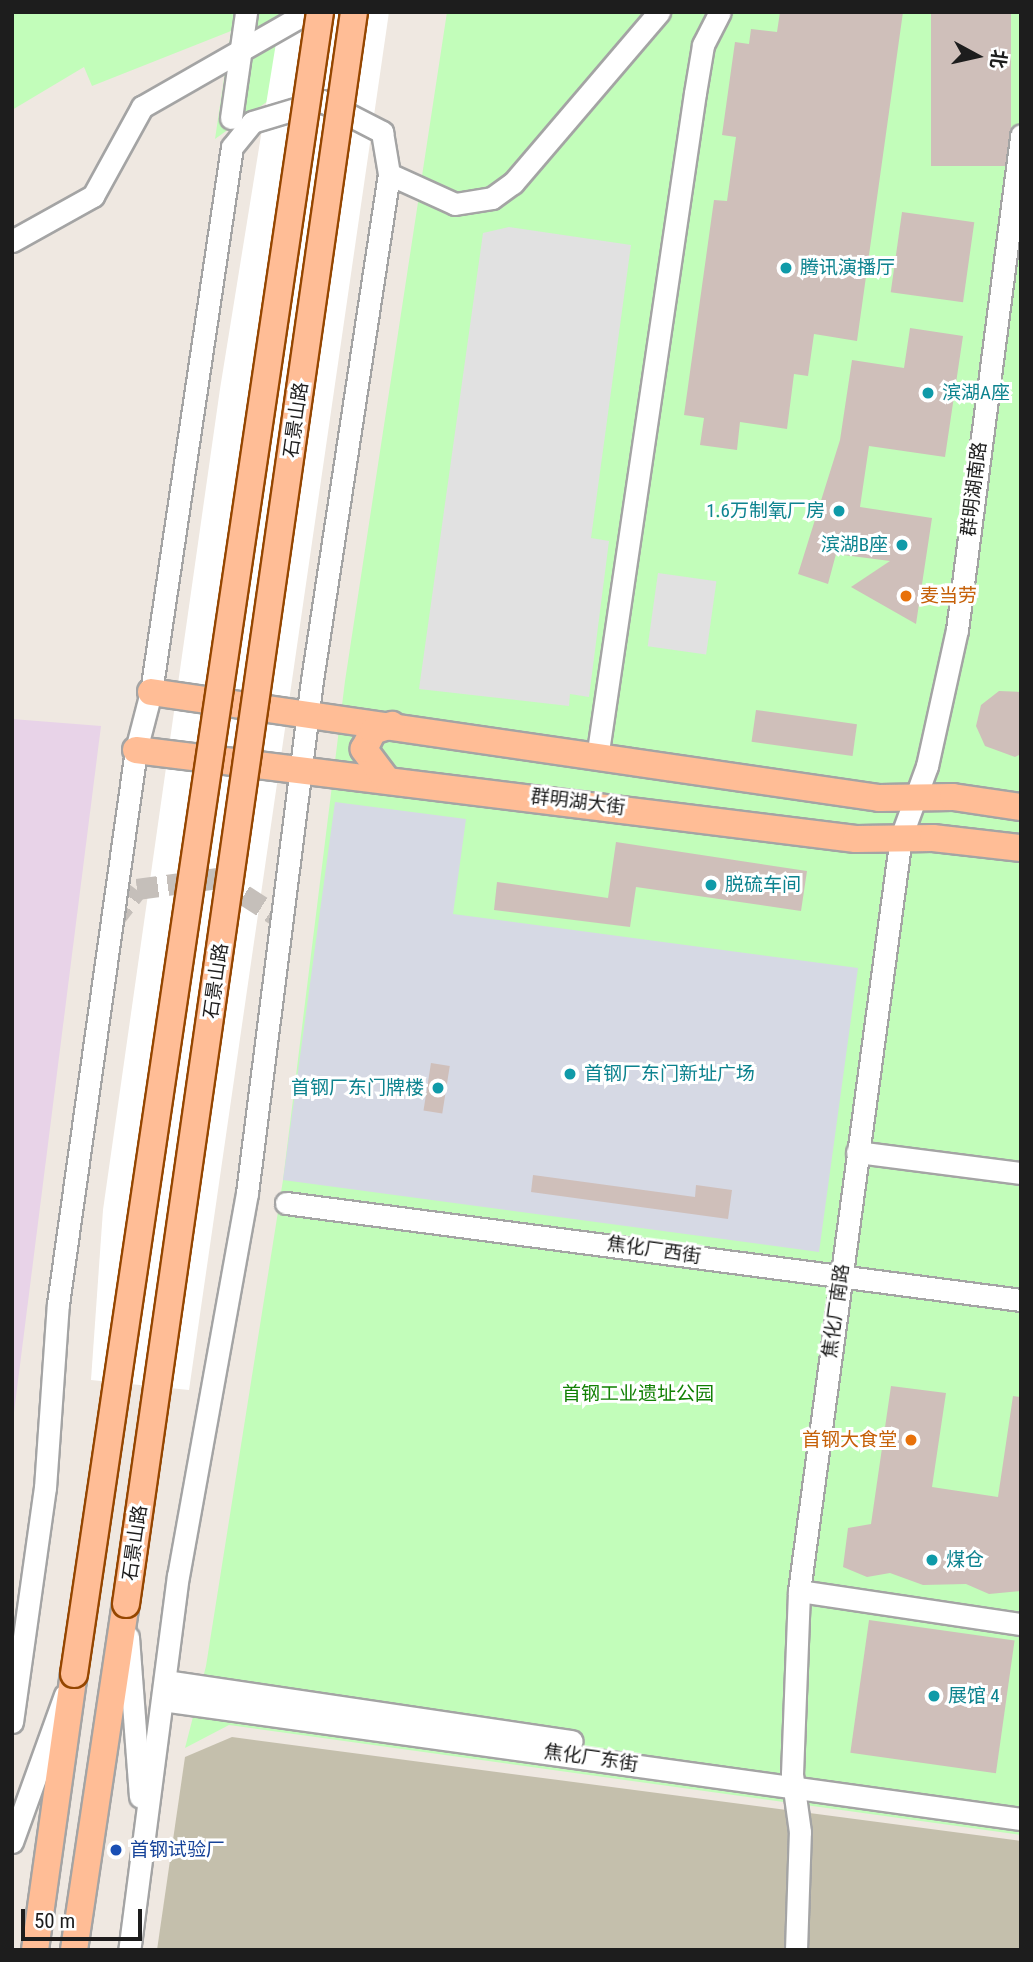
<!DOCTYPE html>
<meta charset="utf-8">
<style>
body{margin:0}
#map{position:relative;width:1033px;height:1962px;overflow:hidden;background:#efe8e1;font-family:"Roboto Condensed","Noto Sans SC",sans-serif}
div>[style]{position:absolute}
.industrial>*{inset:0;background:#e8d3e8}
.construction>*{inset:0;background:#c4bfac}
.park>*{inset:0;background:#c2fdba}
.parking>*{inset:0;background:#e1e1e1;transform-origin:0 0}
.plaza>*{inset:0;background:#d6d9e4}
.pier>*{inset:0;background:#fff}
.building>*{inset:0;background:#cfbfba;transform-origin:0 0}
.minor-tunnel>*{height:21px;margin-top:-10.5px;transform-origin:0;background:repeating-linear-gradient(90deg,#c5bfba 0 21px,transparent 0 31px)}
.roads{filter:drop-shadow(2px 0 #a4a4a4) drop-shadow(-2px 0 #a4a4a4) drop-shadow(0 2px #a4a4a4) drop-shadow(0 -2px #a4a4a4)}
.minor>*{height:21px;margin:-10.5px;padding:0 10.5px;transform-origin:10.5px;border-radius:10.5px;background:#fff}
.major>*{height:26px;margin:-13px;padding:0 13px;transform-origin:13px;border-radius:13px;background:#ffbd96}
.bridges{filter:drop-shadow(2px 0 #954600) drop-shadow(-2px 0 #954600) drop-shadow(0 2px #954600) drop-shadow(0 -2px #954600)}
.major-bridge>*{height:26px;margin:-13px;padding:0 13px;transform-origin:13px;border-radius:13px;background:#ffbd96}
.dots>*{width:19px;height:19px;translate:-50% -50%;box-sizing:border-box;border:4px solid #fff;border-radius:50%}
span{translate:-50% -50%;white-space:nowrap;text-align:center;line-height:1.15;-webkit-text-stroke:6px #fff;paint-order:stroke}
.culture-label{font-size:19px;color:#0d838f}
.left{translate:0 -50%;text-align:left}
.right{translate:-100% -50%;text-align:right}
.street-label{font-size:19px;color:#1d1d1d}
.food-label{font-size:19px;color:#c56008}
.park-label{font-size:19px;color:#128104}
.transit-label{font-size:19px;color:#164399}
.frame{position:absolute;inset:0;border:14px solid #1d1d1d;pointer-events:none}
.north{position:absolute;left:942px;top:21px;width:70px;height:70px;-webkit-text-stroke:5px #fff;paint-order:stroke;rotate:98deg;font-size:19px;font-weight:700;line-height:28px;text-align:center;color:#1d1d1d}
.north::after{content:'';display:block;margin:auto;width:24px;height:32px;background:#1d1d1d;clip-path:polygon(50% 0,100% 100%,50% 72%,0 100%)}
.scale{position:absolute;left:21px;top:1909px;width:121px;height:32px;box-sizing:border-box;border:4px solid #1d1d1d;border-top:0;padding-left:9px;font-size:21px;line-height:24px;white-space:nowrap;color:#1d1d1d;-webkit-text-stroke:5px #fff;paint-order:stroke}
</style>
<div id="map">
<div class="industrial">
<i style="clip-path:polygon(12px 719px,101px 726px,12px 1428px)"></i>
</div>
<div class="construction">
<i style="clip-path:polygon(232px 1737px,1021px 1841px,1021px 1950px,157px 1950px,185px 1757px)"></i>
</div>
<div class="park">
<i style="clip-path:polygon(12px 12px,392px 12px,215px 139px,231px 31px,92px 86px,84px 67px,12px 110px)"></i>
<i style="clip-path:polygon(447px 12px,1021px 12px,1021px 1835px,229px 1725px,185px 1748px,206px 1666px,283px 1180px,345px 681px)"></i>
</div>
<div class="parking">
<i style="clip-path:polygon(509px 227px,631px 245px,591px 538px,609px 541px,589px 697px,570px 694px,569px 706px,419px 689px,483px 233px)"></i>
<i style="left:658px;top:573px;width:59px;height:74px;rotate:8deg"></i>
</div>
<div class="plaza">
<i style="clip-path:polygon(335px 802px,466px 819px,453px 914px,858px 968px,819px 1252px,283px 1180px)"></i>
</div>
<div class="pier">
<i style="clip-path:polygon(281px 12px,389px 12px,189px 1390px,91px 1380px,103px 1210px,220px 389px)"></i>
</div>
<div class="building">
<i style="clip-path:polygon(780px 12px,903px 12px,857px 341px,814px 334px,808px 376px,794px 374px,787px 429px,740px 422px,737px 450px,700px 445px,704px 418px,684px 415px,714px 200px,727px 201px,736px 137px,722px 135px,735px 42px,749px 44px,751px 29px,777px 32px)"></i>
<i style="left:931px;top:12px;width:80px;height:154px"></i>
<i style="left:902px;top:212px;width:73px;height:81px;rotate:8deg"></i>
<i style="clip-path:polygon(910px 328px,963px 336px,945px 457px,869px 446px,860px 507px,932px 518px,916px 624px,851px 587px,890px 561px,836px 554px,828px 584px,798px 574px,840px 440px,852px 360px,904px 368px)"></i>
<i style="clip-path:polygon(999px 691px,1021px 692px,1021px 754px,1015px 757px,985px 746px,976px 726px,981px 705px)"></i>
<i style="left:756px;top:710px;width:102px;height:32px;rotate:8deg"></i>
<i style="clip-path:polygon(616px 842px,807px 871px,801px 911px,636px 887px,630px 927px,494px 910px,497px 882px,608px 898px)"></i>
<i style="left:431px;top:1063px;width:19px;height:48px;rotate:9deg"></i>
<i style="clip-path:polygon(533px 1175px,695px 1197px,696px 1185px,732px 1190px,728px 1219px,531px 1192px)"></i>
<i style="clip-path:polygon(891px 1386px,946px 1393px,932px 1487px,998px 1497px,1013px 1396px,1021px 1397px,1021px 1591px,989px 1594px,966px 1584px,923px 1585px,890px 1573px,867px 1577px,843px 1567px,848px 1528px,871px 1524px)"></i>
<i style="left:869px;top:1620px;width:147px;height:134px;rotate:8deg"></i>
</div>
<div class="minor-tunnel">
<i style="left:112px;top:922px;width:41px;rotate:-52.9deg"></i>
<i style="left:137px;top:889px;width:82px;rotate:-7.7deg"></i>
<i style="left:218px;top:878px;width:80px;rotate:32.7deg"></i>
</div>
<div class="roads">
<div class="minor">
<i style="left:231px;top:118px;width:107px;rotate:-81.9deg"></i>
<i style="left:389px;top:174px;width:72px;rotate:24.4deg"></i>
<i style="left:455px;top:204px;width:37px;rotate:-9deg"></i>
<i style="left:492px;top:198px;width:26px;rotate:-36deg"></i>
<i style="left:513px;top:183px;width:225px;rotate:-49.5deg"></i>
<i style="left:12px;top:241px;width:93px;rotate:-29.1deg"></i>
<i style="left:93px;top:196px;width:102px;rotate:-61.2deg"></i>
<i style="left:142px;top:107px;width:191px;rotate:-29.8deg"></i>
<i style="left:597px;top:758px;width:672px;rotate:-81.62deg"></i>
<i style="left:695px;top:93px;width:49px;rotate:-80.5deg"></i>
<i style="left:703px;top:45px;width:37px;rotate:-63deg"></i>
<i style="left:857px;top:1152px;width:165px;rotate:7.3deg"></i>
<i style="left:286px;top:1203px;width:741px;rotate:7.52deg"></i>
<i style="left:799px;top:1591px;width:224px;rotate:8.5deg"></i>
<i style="left:128px;top:1637px;width:160px;rotate:85.7deg"></i>
<i style="left:165px;top:1681px;width:411px;rotate:8.4deg"></i>
<i style="left:162px;top:1700px;width:867px;rotate:7.89deg"></i>
<i style="left:12px;top:1722px;width:236px;rotate:-82deg"></i>
<i style="left:45px;top:1488px;width:184px;rotate:-86deg"></i>
<i style="left:58px;top:1304px;width:559px;rotate:-81.99deg"></i>
<i style="left:136px;top:750px;width:60px;rotate:-75.5deg"></i>
<i style="left:151px;top:692px;width:551px;rotate:-81.55deg"></i>
<i style="left:232px;top:147px;width:32px;rotate:-51deg"></i>
<i style="left:252px;top:122px;width:73px;rotate:-16.7deg"></i>
<i style="left:322px;top:101px;width:68px;rotate:27.3deg"></i>
<i style="left:382px;top:132px;width:43px;rotate:80.5deg"></i>
<i style="left:389px;top:174px;width:512px;rotate:98.65deg"></i>
<i style="left:312px;top:680px;width:517px;rotate:97.22deg"></i>
<i style="left:247px;top:1193px;width:388px;rotate:100.2deg"></i>
<i style="left:178px;top:1575px;width:378px;rotate:97.4deg"></i>
<i style="left:12px;top:1842px;width:156px;rotate:-70.2deg"></i>
<i style="left:796px;top:1950px;width:118px;rotate:-88.1deg"></i>
<i style="left:800px;top:1832px;width:59px;rotate:-97.9deg"></i>
<i style="left:792px;top:1774px;width:183px;rotate:-87.8deg"></i>
<i style="left:799px;top:1591px;width:761px;rotate:-82.3deg"></i>
<i style="left:901px;top:837px;width:76px;rotate:-69.9deg"></i>
<i style="left:927px;top:766px;width:139px;rotate:-77.6deg"></i>
<i style="left:957px;top:630px;width:499px;rotate:-82.6deg"></i>
</div>
<div class="major">
<i style="left:151px;top:692px;width:736px;rotate:8.28deg"></i>
<i style="left:879px;top:798px;width:74px;rotate:-0.8deg"></i>
<i style="left:953px;top:797px;width:69px;rotate:8.4deg"></i>
<i style="left:136px;top:750px;width:725px;rotate:7.05deg"></i>
<i style="left:856px;top:839px;width:77px;rotate:-0.7deg"></i>
<i style="left:933px;top:838px;width:89px;rotate:6.5deg"></i>
<i style="left:387px;top:780px;width:39px;rotate:-127deg"></i>
<i style="left:364px;top:749px;width:20px;rotate:-63deg"></i>
<i style="left:373px;top:731px;width:20px;rotate:-18deg"></i>
<i style="left:35px;top:1950px;width:279px;rotate:-82deg"></i>
<i style="left:74px;top:1950px;width:350px;rotate:-81.5deg"></i>
</div>
</div>
<div class="bridges">
<div class="major-bridge">
<i style="left:126px;top:1604px;width:1608px;rotate:-81.85deg"></i>
<i style="left:74px;top:1674px;width:1680px;rotate:-81.58deg"></i>
</div>
</div>
<div class="dots">
<i style="left:786px;top:268px;background:#0f9aa8"></i>
<i style="left:928px;top:393px;background:#0f9aa8"></i>
<i style="left:839px;top:511px;background:#0f9aa8"></i>
<i style="left:902px;top:545px;background:#0f9aa8"></i>
<i style="left:906px;top:596px;background:#e8710a"></i>
<i style="left:711px;top:885px;background:#0f9aa8"></i>
<i style="left:570px;top:1074px;background:#0f9aa8"></i>
<i style="left:438px;top:1088px;background:#0f9aa8"></i>
<i style="left:911px;top:1440px;background:#e8710a"></i>
<i style="left:932px;top:1560px;background:#0f9aa8"></i>
<i style="left:934px;top:1696px;background:#0f9aa8"></i>
<i style="left:116px;top:1850px;background:#1a4fb4"></i>
</div>
<div class="culture-label">
<span class="left" style="left:800px;top:268px">腾讯演播厅</span>
<span class="left" style="left:942px;top:393px">滨湖A座</span>
<span class="right" style="left:825px;top:511px">1.6万制氧厂房</span>
<span class="right" style="left:888px;top:545px">滨湖B座</span>
<span class="left" style="left:725px;top:885px">脱硫车间</span>
<span class="left" style="left:584px;top:1074px">首钢厂东门新址广场</span>
<span class="right" style="left:424px;top:1088px">首钢厂东门牌楼</span>
<span class="left" style="left:946px;top:1560px">煤仓</span>
<span class="left" style="left:948px;top:1696px">展馆 4</span>
</div>
<div class="street-label">
<span style="left:296px;top:420px;rotate:-82deg">石景山路</span>
<span style="left:974px;top:489px;rotate:-83deg">群明湖南路</span>
<span style="left:578px;top:802px;rotate:7deg">群明湖大街</span>
<span style="left:216px;top:981px;rotate:-82deg">石景山路</span>
<span style="left:654px;top:1250px;rotate:8deg">焦化厂西街</span>
<span style="left:836px;top:1311px;rotate:-82deg">焦化厂南路</span>
<span style="left:135px;top:1543px;rotate:-82deg">石景山路</span>
<span style="left:591px;top:1758px;rotate:8deg">焦化厂东街</span>
</div>
<div class="food-label">
<span class="left" style="left:920px;top:596px">麦当劳</span>
<span class="right" style="left:897px;top:1440px">首钢大食堂</span>
</div>
<div class="park-label">
<span style="left:638px;top:1394px">首钢工业遗址公园</span>
</div>
<div class="transit-label">
<span class="left" style="left:130px;top:1850px">首钢试验厂</span>
</div>
<div class="frame"></div>
<div class="north">北</div>
<div class="scale">50 m</div>
</div>
